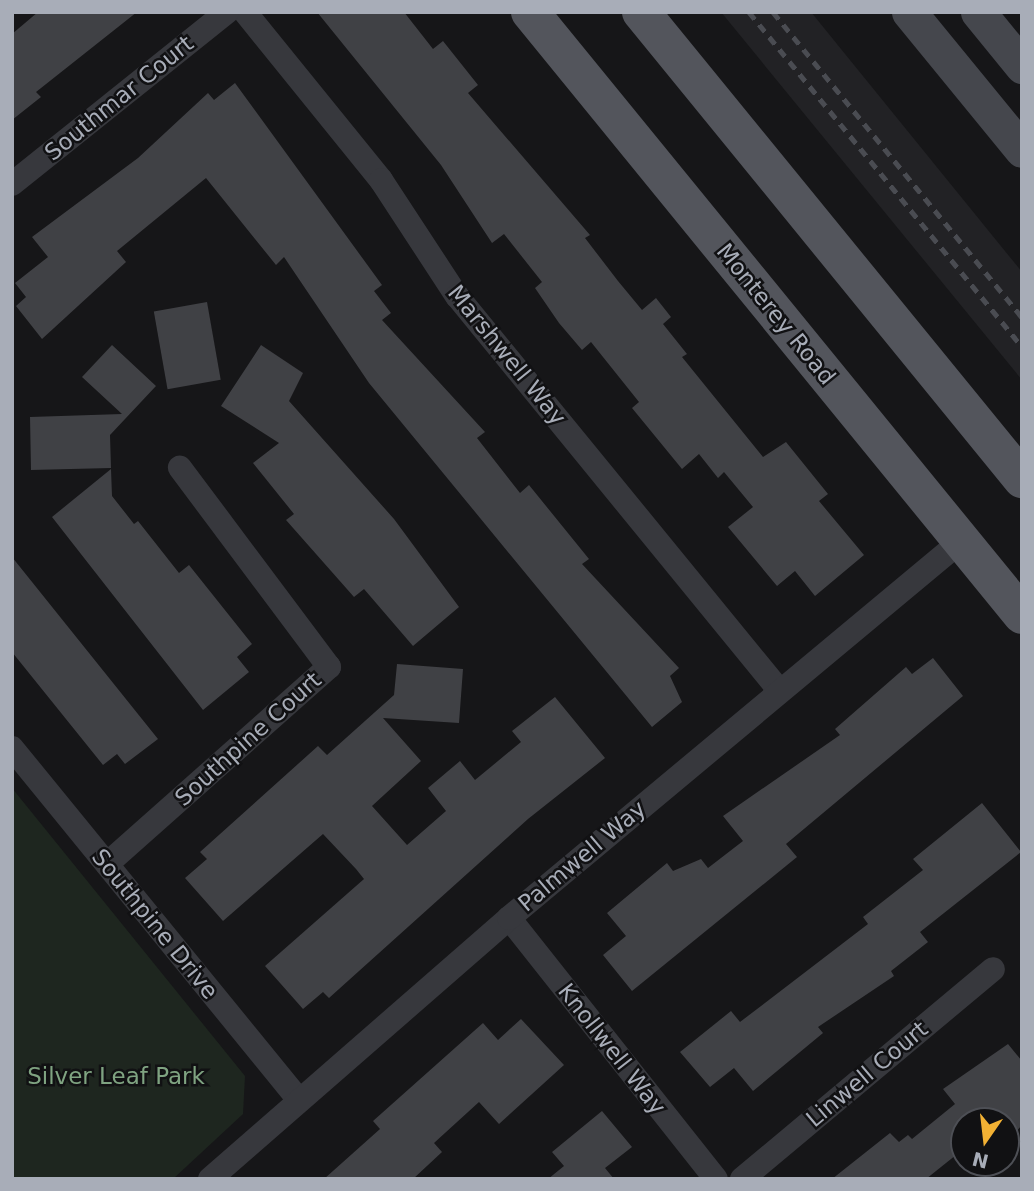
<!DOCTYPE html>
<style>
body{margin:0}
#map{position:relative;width:1034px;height:1191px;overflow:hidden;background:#161618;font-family:"DejaVu Sans",sans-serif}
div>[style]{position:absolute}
.built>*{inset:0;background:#222225}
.green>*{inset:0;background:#1e261f}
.building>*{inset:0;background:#404145;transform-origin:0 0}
.street>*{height:24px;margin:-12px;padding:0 12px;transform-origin:12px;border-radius:12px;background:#37383d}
.secondary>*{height:35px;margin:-17.5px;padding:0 17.5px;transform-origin:17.5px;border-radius:17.5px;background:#45474d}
.primary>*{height:38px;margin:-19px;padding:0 19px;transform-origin:19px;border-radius:19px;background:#53555c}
.rail>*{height:5px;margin-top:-2.5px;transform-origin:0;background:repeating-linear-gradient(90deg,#4a4c52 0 9px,transparent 0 16px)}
span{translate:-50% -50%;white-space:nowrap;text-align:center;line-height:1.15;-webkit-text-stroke:5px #111113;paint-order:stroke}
.street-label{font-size:23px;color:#a8adb8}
.park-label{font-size:23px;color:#7fa381}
.frame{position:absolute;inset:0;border:14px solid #a8adb8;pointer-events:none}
.north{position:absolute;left:950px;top:1107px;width:70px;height:70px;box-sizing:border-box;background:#111113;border:2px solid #4d4f55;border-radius:50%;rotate:194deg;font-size:19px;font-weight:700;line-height:28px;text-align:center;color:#a8adb8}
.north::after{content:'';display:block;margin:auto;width:24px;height:32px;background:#f2b134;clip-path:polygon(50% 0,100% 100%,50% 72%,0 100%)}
</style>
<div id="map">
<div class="built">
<i style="clip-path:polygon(721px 12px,811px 12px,1022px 272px,1022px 380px)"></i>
</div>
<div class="green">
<i style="clip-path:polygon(12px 788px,245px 1076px,243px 1114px,173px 1179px,12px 1179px)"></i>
</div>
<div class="building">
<i style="clip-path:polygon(38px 12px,137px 12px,36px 92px,41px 97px,12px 120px,12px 34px)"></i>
<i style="clip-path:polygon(317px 12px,404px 12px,433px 49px,443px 41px,478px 85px,468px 93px,590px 235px,585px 238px,618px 281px,642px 310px,656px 298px,671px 317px,663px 324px,687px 354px,682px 357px,763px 457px,786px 442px,828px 494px,819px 501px,864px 555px,815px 596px,795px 571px,777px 586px,728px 527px,753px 507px,724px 472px,718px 478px,699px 454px,682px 469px,632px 408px,639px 402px,591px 342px,582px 350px,559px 323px,535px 288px,542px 282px,504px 234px,492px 243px,441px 165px)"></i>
<i style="clip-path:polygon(235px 83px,382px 285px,374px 291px,391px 313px,382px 320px,485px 432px,477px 438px,520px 493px,529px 485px,589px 559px,582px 564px,679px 668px,670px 676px,682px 702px,652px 727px,369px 383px,284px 257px,276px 265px,206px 178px,117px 251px,126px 262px,42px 339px,16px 306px,26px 297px,15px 283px,48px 257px,32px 237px,138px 158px,208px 93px,214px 100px)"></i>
<i style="left:207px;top:302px;width:79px;height:54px;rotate:80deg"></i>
<i style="clip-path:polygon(112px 345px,156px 386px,110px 435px,111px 468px,31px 470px,30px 417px,122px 414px,82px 377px)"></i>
<i style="clip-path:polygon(261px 345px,303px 373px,289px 401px,394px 519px,459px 607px,413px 646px,364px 589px,354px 597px,286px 520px,294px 514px,253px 463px,279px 443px,221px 406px)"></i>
<i style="clip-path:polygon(111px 469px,112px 496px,134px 524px,138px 521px,179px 573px,189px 565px,252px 644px,237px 657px,249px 672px,203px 710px,52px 517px)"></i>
<i style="clip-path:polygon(12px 557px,158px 739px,125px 764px,117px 754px,103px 765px,12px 652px)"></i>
<i style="clip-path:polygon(933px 658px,963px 696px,786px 844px,797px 857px,632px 991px,603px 955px,626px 936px,607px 913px,667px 863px,673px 871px,701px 859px,708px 868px,743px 841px,723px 816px,840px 735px,835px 729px,906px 667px,912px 674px)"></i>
<i style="clip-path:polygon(397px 664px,463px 669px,459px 723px,383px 718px,421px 761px,372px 806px,407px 845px,446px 811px,428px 788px,460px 761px,475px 780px,521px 742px,512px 731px,555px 697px,605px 758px,528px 819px,329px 998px,323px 992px,303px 1009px,265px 966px,364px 879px,356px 869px,323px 834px,223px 921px,185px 878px,207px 859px,200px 852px,318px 746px,327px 755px,394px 695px)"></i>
<i style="clip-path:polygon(982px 803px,1021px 852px,920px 932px,928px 942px,891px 971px,894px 976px,818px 1027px,823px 1033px,753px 1091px,734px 1068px,710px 1087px,680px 1052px,731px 1011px,740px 1022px,868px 924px,863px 917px,923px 870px,913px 859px)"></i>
<i style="clip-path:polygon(521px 1019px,564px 1065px,499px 1124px,479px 1102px,434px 1143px,442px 1152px,413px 1179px,324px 1179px,380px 1129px,373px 1121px,483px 1023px,498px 1040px)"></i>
<i style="clip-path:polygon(1008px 1044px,1022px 1061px,1022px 1125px,1006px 1143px,1006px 1121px,964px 1121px,964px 1163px,981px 1163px,977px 1166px,968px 1169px,956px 1155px,926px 1179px,832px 1179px,890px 1133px,899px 1142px,908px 1135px,912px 1139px,955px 1104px,943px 1089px)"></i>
<i style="clip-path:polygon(602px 1111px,632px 1147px,605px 1168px,614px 1179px,548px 1179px,564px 1166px,552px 1152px)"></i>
</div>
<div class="street">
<i style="left:245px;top:12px;width:216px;rotate:51deg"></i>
<i style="left:381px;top:180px;width:139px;rotate:56.8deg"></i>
<i style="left:457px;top:296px;width:509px;rotate:50.74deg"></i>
<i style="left:12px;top:184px;width:275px;rotate:-38.7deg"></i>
<i style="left:12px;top:748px;width:453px;rotate:50.8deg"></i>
<i style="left:107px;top:864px;width:297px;rotate:-41.6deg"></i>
<i style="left:329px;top:667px;width:249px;rotate:-126.8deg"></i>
<i style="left:509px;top:918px;width:333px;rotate:51.6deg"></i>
<i style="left:210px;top:1179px;width:397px;rotate:-41.1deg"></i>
<i style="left:509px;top:918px;width:589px;rotate:-39.83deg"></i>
<i style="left:742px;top:1179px;width:327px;rotate:-39.9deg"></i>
</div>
<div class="secondary">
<i style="left:909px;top:12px;width:178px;rotate:50.7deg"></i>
<i style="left:978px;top:12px;width:70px;rotate:50.8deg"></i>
</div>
<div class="primary">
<i style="left:530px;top:12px;width:778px;rotate:50.79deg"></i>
<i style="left:641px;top:12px;width:603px;rotate:50.79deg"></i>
</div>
<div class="rail">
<i style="left:749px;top:12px;width:432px;rotate:50.8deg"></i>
<i style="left:773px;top:12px;width:394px;rotate:50.8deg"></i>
</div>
<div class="street-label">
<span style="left:119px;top:98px;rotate:-39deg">Southmar Court</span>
<span style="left:776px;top:314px;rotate:51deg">Monterey Road</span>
<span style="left:507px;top:355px;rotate:51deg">Marshwell Way</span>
<span style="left:248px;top:739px;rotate:-42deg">Southpine Court</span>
<span style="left:582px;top:856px;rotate:-40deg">Palmwell Way</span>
<span style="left:155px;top:924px;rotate:51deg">Southpine Drive</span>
<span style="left:612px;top:1049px;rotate:52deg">Knollwell Way</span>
<span style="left:867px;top:1074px;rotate:-40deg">Linwell Court</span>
</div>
<div class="park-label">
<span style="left:116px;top:1076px">Silver Leaf Park</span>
</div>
<div class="frame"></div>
<div class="north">N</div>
</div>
